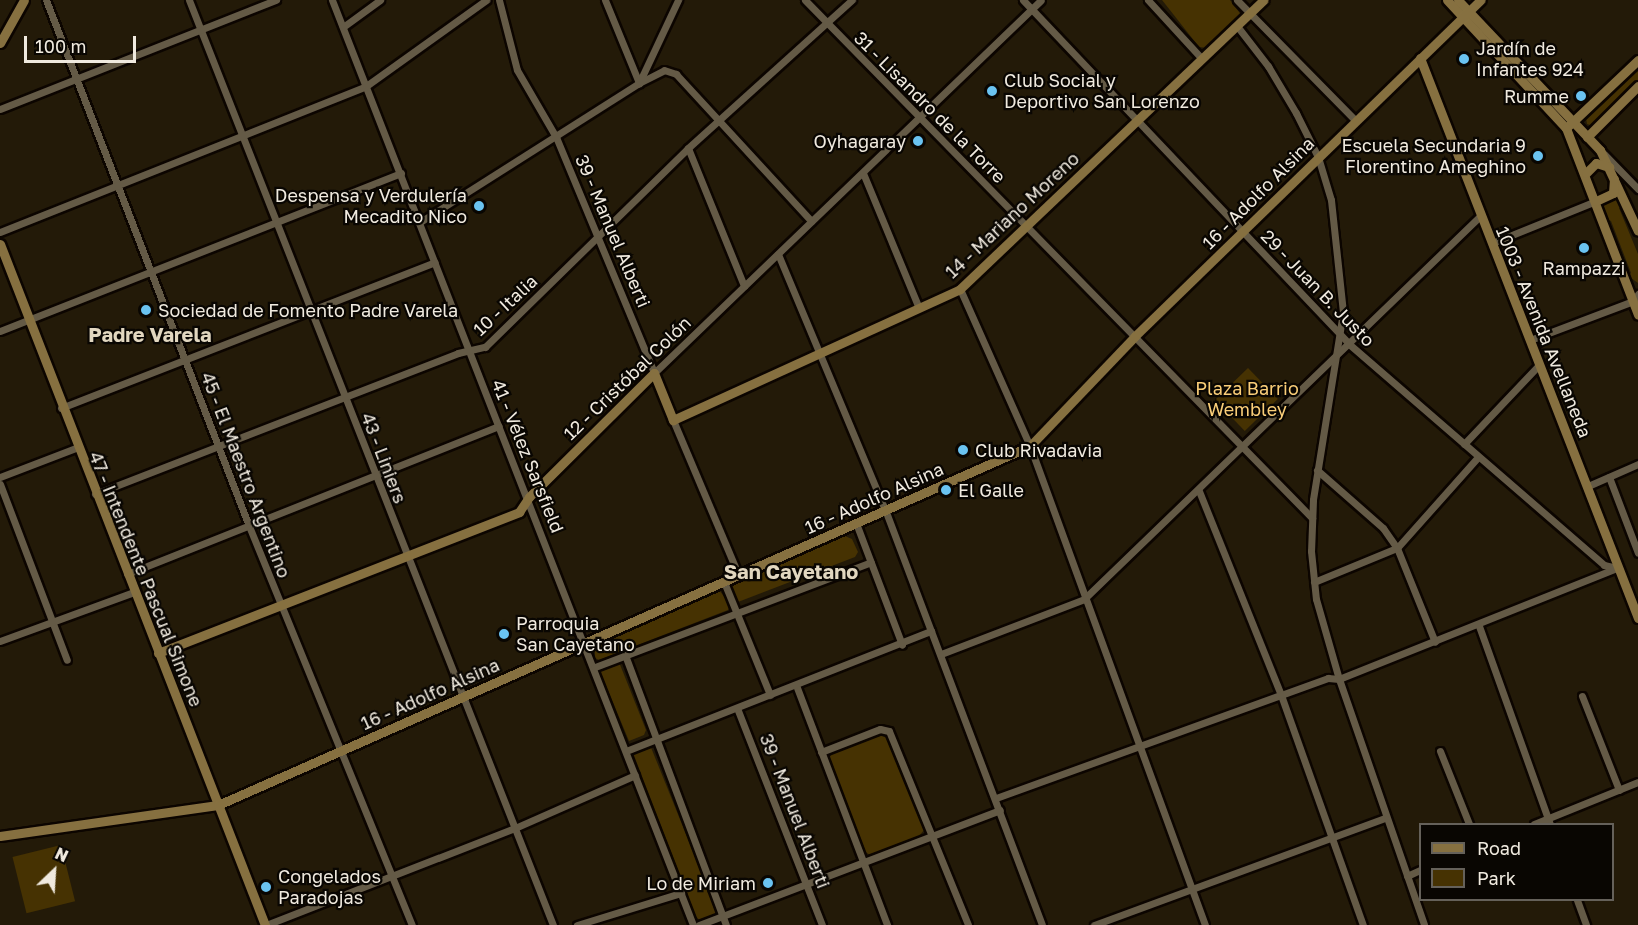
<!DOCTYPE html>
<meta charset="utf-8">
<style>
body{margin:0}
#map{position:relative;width:1638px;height:925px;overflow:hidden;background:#231a08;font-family:"Golos Text",sans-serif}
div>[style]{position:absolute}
.green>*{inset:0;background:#463202;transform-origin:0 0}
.roads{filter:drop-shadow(2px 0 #0c0500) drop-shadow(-2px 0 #0c0500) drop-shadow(0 2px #0c0500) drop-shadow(0 -2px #0c0500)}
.street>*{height:7px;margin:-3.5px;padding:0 3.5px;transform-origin:3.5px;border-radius:3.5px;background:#645a46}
.secondary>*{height:9px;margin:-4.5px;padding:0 4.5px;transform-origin:4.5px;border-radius:4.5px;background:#867040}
.dots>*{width:16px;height:16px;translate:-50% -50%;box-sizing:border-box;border:3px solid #090602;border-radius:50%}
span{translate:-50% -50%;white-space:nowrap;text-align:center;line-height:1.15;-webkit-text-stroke:4.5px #090602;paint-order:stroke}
.poi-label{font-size:18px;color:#f0eadf}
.left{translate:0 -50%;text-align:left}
.right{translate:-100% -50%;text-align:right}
.street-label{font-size:18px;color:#f0eadf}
.park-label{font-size:18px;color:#face78}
.neighbourhood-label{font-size:20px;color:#e2d7c0;font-weight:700}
.legend{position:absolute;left:1419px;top:823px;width:195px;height:78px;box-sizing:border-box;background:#090602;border:2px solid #65615a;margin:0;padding:8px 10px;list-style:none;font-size:18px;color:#f0eadf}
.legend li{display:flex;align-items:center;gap:12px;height:30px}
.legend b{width:30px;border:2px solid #65615a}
.north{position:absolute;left:24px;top:841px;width:60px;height:60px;-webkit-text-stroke:4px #090602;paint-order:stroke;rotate:25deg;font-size:16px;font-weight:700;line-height:24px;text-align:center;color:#f0eadf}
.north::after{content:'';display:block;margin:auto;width:21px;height:27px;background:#f0eadf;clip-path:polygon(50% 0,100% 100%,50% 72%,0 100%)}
.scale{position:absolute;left:24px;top:36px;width:112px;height:27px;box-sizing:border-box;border:3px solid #f0eadf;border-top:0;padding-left:8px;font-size:18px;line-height:21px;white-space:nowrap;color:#f0eadf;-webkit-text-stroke:4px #090602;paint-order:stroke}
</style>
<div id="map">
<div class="green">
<i style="clip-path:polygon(1162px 0,1230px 0,1242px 16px,1207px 48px,1199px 47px)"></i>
<i style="clip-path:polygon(1638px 66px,1638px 82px,1593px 126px,1587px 124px,1586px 118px)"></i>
<i style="clip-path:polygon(1618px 191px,1625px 209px,1619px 208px,1638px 254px,1638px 283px,1628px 276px,1631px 273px,1611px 221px,1604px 218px,1601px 207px,1615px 198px)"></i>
<i style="left:1248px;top:368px;width:43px;height:46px;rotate:46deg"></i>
<i style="clip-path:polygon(845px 536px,852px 539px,858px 552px,855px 557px,738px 602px,732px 586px,735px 582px)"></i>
<i style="clip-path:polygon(719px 590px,730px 604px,728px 610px,599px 660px,595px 658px,595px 647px)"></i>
<i style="clip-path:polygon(619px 662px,646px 730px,644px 735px,629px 741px,599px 669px)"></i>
<i style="clip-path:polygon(879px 735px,890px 739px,925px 829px,918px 837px,870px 855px,864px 851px,828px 759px,833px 753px)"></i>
<i style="clip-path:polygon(650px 745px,717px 911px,716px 916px,701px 921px,696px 917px,633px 753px)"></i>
<i style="left:61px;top:845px;width:58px;height:50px;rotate:76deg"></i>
</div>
<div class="roads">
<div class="street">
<i style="left:46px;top:0;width:564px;rotate:68.9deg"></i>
<i style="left:249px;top:526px;width:431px;rotate:67.8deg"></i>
<i style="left:189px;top:0;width:994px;rotate:68.52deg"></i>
<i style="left:332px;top:0;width:993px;rotate:68.68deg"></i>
<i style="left:499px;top:0;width:72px;rotate:75.6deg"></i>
<i style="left:517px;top:70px;width:78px;rotate:59.8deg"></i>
<i style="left:556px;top:137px;width:256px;rotate:67.4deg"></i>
<i style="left:654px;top:373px;width:537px;rotate:-43.94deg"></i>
<i style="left:605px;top:0;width:90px;rotate:67.7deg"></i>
<i style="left:639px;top:83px;width:28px;rotate:-27deg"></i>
<i style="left:664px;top:70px;width:13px;rotate:18deg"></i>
<i style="left:676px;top:74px;width:200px;rotate:47.4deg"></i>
<i style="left:805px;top:0;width:725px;rotate:45.61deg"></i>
<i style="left:1023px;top:0;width:474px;rotate:46.5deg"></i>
<i style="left:1349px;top:344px;width:337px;rotate:40.9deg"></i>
<i style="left:1604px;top:565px;width:13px;rotate:13deg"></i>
<i style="left:1148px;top:0;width:80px;rotate:47.5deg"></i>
<i style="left:1237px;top:0;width:168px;rotate:45.5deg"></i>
<i style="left:1237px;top:26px;width:51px;rotate:52.2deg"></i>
<i style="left:1268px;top:66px;width:55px;rotate:59.2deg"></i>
<i style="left:1296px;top:113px;width:49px;rotate:63.4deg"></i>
<i style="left:1318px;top:157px;width:45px;rotate:73.2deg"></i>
<i style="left:1331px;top:200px;width:113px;rotate:83.9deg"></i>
<i style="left:1343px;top:312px;width:190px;rotate:99.1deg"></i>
<i style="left:1313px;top:500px;width:51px;rotate:92.2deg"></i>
<i style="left:1311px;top:551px;width:48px;rotate:84.1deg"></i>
<i style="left:1316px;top:599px;width:83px;rotate:74deg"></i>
<i style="left:1339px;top:679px;width:260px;rotate:70.9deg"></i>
<i style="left:343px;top:27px;width:46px;rotate:-36.1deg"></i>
<i style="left:0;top:109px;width:297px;rotate:-21.6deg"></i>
<i style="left:688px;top:148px;width:149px;rotate:67.9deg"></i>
<i style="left:1604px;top:154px;width:49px;rotate:45.8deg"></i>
<i style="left:863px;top:173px;width:146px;rotate:67.5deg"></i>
<i style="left:420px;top:222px;width:259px;rotate:-32.4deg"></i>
<i style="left:639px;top:83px;width:92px;rotate:-64.8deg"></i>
<i style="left:0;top:232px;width:394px;rotate:-21.7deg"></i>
<i style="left:366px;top:86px;width:148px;rotate:-35.6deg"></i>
<i style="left:1492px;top:243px;width:112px;rotate:-22deg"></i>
<i style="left:778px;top:254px;width:280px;rotate:67.3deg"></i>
<i style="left:886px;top:512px;width:441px;rotate:69.3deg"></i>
<i style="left:960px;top:289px;width:172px;rotate:66deg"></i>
<i style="left:1030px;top:446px;width:510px;rotate:69.93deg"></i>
<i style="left:0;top:331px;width:431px;rotate:-21.5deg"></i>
<i style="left:1530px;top:340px;width:110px;rotate:-20.7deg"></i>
<i style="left:1633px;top:301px;width:9px;rotate:-54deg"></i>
<i style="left:61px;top:408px;width:401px;rotate:-21.3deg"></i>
<i style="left:673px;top:420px;width:169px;rotate:67.1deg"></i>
<i style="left:1464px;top:444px;width:110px;rotate:-46.5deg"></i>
<i style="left:1317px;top:470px;width:88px;rotate:41.3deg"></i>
<i style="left:1383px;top:528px;width:24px;rotate:55deg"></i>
<i style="left:1397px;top:548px;width:101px;rotate:68deg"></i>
<i style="left:0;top:477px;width:81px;rotate:-20.9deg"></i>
<i style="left:1609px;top:477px;width:81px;rotate:69.1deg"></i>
<i style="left:0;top:484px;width:188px;rotate:69.2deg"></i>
<i style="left:1588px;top:486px;width:55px;rotate:-23.7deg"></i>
<i style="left:1199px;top:491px;width:220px;rotate:68.1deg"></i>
<i style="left:1281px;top:695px;width:244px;rotate:70.4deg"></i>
<i style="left:95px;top:494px;width:389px;rotate:-21.2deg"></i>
<i style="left:458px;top:353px;width:28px;rotate:-13deg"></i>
<i style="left:485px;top:347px;width:284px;rotate:-44.4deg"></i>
<i style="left:688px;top:148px;width:221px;rotate:-42.1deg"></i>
<i style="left:856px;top:523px;width:130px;rotate:69.3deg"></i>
<i style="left:127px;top:574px;width:400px;rotate:-21.7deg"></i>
<i style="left:724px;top:582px;width:122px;rotate:67.8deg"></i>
<i style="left:1314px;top:582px;width:90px;rotate:-22.3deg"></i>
<i style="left:1397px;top:548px;width:122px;rotate:-48.3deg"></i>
<i style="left:1479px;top:626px;width:210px;rotate:70.3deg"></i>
<i style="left:0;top:641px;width:143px;rotate:-20.1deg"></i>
<i style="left:941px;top:654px;width:153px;rotate:-21deg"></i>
<i style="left:1084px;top:599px;width:551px;rotate:-44.04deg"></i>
<i style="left:625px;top:655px;width:288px;rotate:69.5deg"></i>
<i style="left:595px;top:667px;width:295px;rotate:-20.8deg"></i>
<i style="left:796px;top:685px;width:257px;rotate:69.2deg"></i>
<i style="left:1582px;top:696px;width:101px;rotate:68.5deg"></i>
<i style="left:737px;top:708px;width:233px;rotate:68.6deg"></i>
<i style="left:626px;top:751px;width:328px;rotate:-21.5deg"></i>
<i style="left:1440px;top:751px;width:79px;rotate:68.3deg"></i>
<i style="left:821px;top:752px;width:63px;rotate:-21.3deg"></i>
<i style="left:880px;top:729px;width:9px;rotate:13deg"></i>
<i style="left:889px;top:731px;width:209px;rotate:67.8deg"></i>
<i style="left:996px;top:798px;width:303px;rotate:-19.9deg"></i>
<i style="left:1281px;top:695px;width:50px;rotate:-19.9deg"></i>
<i style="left:1328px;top:678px;width:11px;rotate:5deg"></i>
<i style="left:1339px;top:679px;width:299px;rotate:-21.8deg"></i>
<i style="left:1534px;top:824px;width:112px;rotate:-22deg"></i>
<i style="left:1407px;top:876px;width:14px;rotate:-25deg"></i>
<i style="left:1577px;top:900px;width:27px;rotate:70deg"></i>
<i style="left:266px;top:925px;width:267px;rotate:-21.3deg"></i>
<i style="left:515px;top:828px;width:131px;rotate:-23.8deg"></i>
<i style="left:577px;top:925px;width:109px;rotate:-17.1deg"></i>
<i style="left:699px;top:925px;width:322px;rotate:-20.9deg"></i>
<i style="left:1094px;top:925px;width:310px;rotate:-20.2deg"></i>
</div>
<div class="secondary">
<i style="left:1447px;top:0;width:175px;rotate:47.1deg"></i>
<i style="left:1458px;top:0;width:207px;rotate:46.6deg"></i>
<i style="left:1600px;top:150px;width:89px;rotate:64.9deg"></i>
<i style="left:0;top:43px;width:49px;rotate:-60.8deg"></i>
<i style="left:1420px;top:58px;width:601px;rotate:68.73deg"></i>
<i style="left:1638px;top:60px;width:99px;rotate:136.6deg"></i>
<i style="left:1566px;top:128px;width:200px;rotate:68.9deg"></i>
<i style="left:1587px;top:137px;width:72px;rotate:-45deg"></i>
<i style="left:1586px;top:173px;width:14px;rotate:-45deg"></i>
<i style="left:1596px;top:163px;width:14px;rotate:17deg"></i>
<i style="left:1596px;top:201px;width:19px;rotate:-25deg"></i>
<i style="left:1613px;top:193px;width:14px;rotate:-86deg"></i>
<i style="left:0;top:244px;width:731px;rotate:68.74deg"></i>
<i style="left:158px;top:653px;width:388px;rotate:-21.3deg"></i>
<i style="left:519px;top:512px;width:18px;rotate:-56deg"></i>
<i style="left:529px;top:497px;width:176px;rotate:-44.8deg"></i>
<i style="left:654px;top:373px;width:51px;rotate:68deg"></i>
<i style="left:673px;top:420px;width:315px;rotate:-24.5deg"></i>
<i style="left:960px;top:289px;width:419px;rotate:-43.6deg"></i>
<i style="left:0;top:836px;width:220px;rotate:-8.1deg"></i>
<i style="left:218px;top:805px;width:888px;rotate:-23.85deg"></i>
<i style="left:1030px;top:446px;width:152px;rotate:-46.3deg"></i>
<i style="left:1135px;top:336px;width:482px;rotate:-44.2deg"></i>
</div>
</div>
<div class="dots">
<i style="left:1464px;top:59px;background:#6ac3f1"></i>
<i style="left:992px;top:91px;background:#6ac3f1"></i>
<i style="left:1581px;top:96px;background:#6ac3f1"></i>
<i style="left:918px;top:141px;background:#6ac3f1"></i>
<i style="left:1538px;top:156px;background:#6ac3f1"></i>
<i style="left:479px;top:206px;background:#6ac3f1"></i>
<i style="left:1584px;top:248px;background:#6ac3f1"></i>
<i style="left:146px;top:310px;background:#6ac3f1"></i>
<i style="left:963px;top:450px;background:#6ac3f1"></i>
<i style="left:946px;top:490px;background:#6ac3f1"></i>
<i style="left:504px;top:634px;background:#6ac3f1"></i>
<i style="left:768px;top:883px;background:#6ac3f1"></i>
<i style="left:266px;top:887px;background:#6ac3f1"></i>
</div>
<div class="poi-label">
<span class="left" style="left:1476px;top:59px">Jardín de<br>Infantes 924</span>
<span class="left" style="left:1004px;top:91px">Club Social y<br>Deportivo San Lorenzo</span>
<span class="right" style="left:1569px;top:96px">Rumme</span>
<span class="right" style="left:906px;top:141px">Oyhagaray</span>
<span class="right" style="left:1526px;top:156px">Escuela Secundaria 9<br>Florentino Ameghino</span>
<span class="right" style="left:467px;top:206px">Despensa y Verdulería<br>Mecadito Nico</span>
<span style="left:1584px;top:268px">Rampazzi</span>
<span class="left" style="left:158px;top:310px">Sociedad de Fomento Padre Varela</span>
<span class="left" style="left:975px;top:450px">Club Rivadavia</span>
<span class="left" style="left:958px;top:490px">El Galle</span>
<span class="left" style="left:516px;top:634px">Parroquia<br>San Cayetano</span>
<span class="left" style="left:278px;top:887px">Congelados<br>Paradojas</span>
<span class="right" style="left:756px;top:883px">Lo de Miriam</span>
</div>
<div class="street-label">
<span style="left:930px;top:107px;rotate:45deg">31 - Lisandro de la Torre</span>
<span style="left:1258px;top:193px;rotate:-45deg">16 - Adolfo Alsina</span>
<span style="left:1012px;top:215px;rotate:-43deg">14 - Mariano Moreno</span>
<span style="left:613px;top:231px;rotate:67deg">39 - Manuel Alberti</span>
<span style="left:1318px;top:288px;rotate:46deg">29 - Juan B. Justo</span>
<span style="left:505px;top:305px;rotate:-43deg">10 - Italia</span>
<span style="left:1544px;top:332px;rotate:68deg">1003 - Avenida Avellaneda</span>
<span style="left:627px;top:378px;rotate:-44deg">12 - Cristóbal Colón</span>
<span style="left:528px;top:456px;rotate:68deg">41 - Vélez Sarsfield</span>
<span style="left:384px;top:458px;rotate:69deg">43 - Liniers</span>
<span style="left:246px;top:475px;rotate:69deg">45 - El Maestro Argentino</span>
<span style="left:874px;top:498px;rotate:-24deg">16 - Adolfo Alsina</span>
<span style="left:146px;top:579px;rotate:68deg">47 - Intendente Pascual Simone</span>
<span style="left:430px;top:694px;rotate:-24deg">16 - Adolfo Alsina</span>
<span style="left:795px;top:811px;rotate:69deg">39 - Manuel Alberti</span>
</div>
<div class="park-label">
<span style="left:1247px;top:399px">Plaza Barrio<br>Wembley</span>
</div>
<div class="neighbourhood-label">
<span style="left:150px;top:334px">Padre Varela</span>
<span style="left:791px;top:571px">San Cayetano</span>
</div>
<ul class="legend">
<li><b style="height:8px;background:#867040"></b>Road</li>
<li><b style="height:16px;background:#463202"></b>Park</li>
</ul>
<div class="north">N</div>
<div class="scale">100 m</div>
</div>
